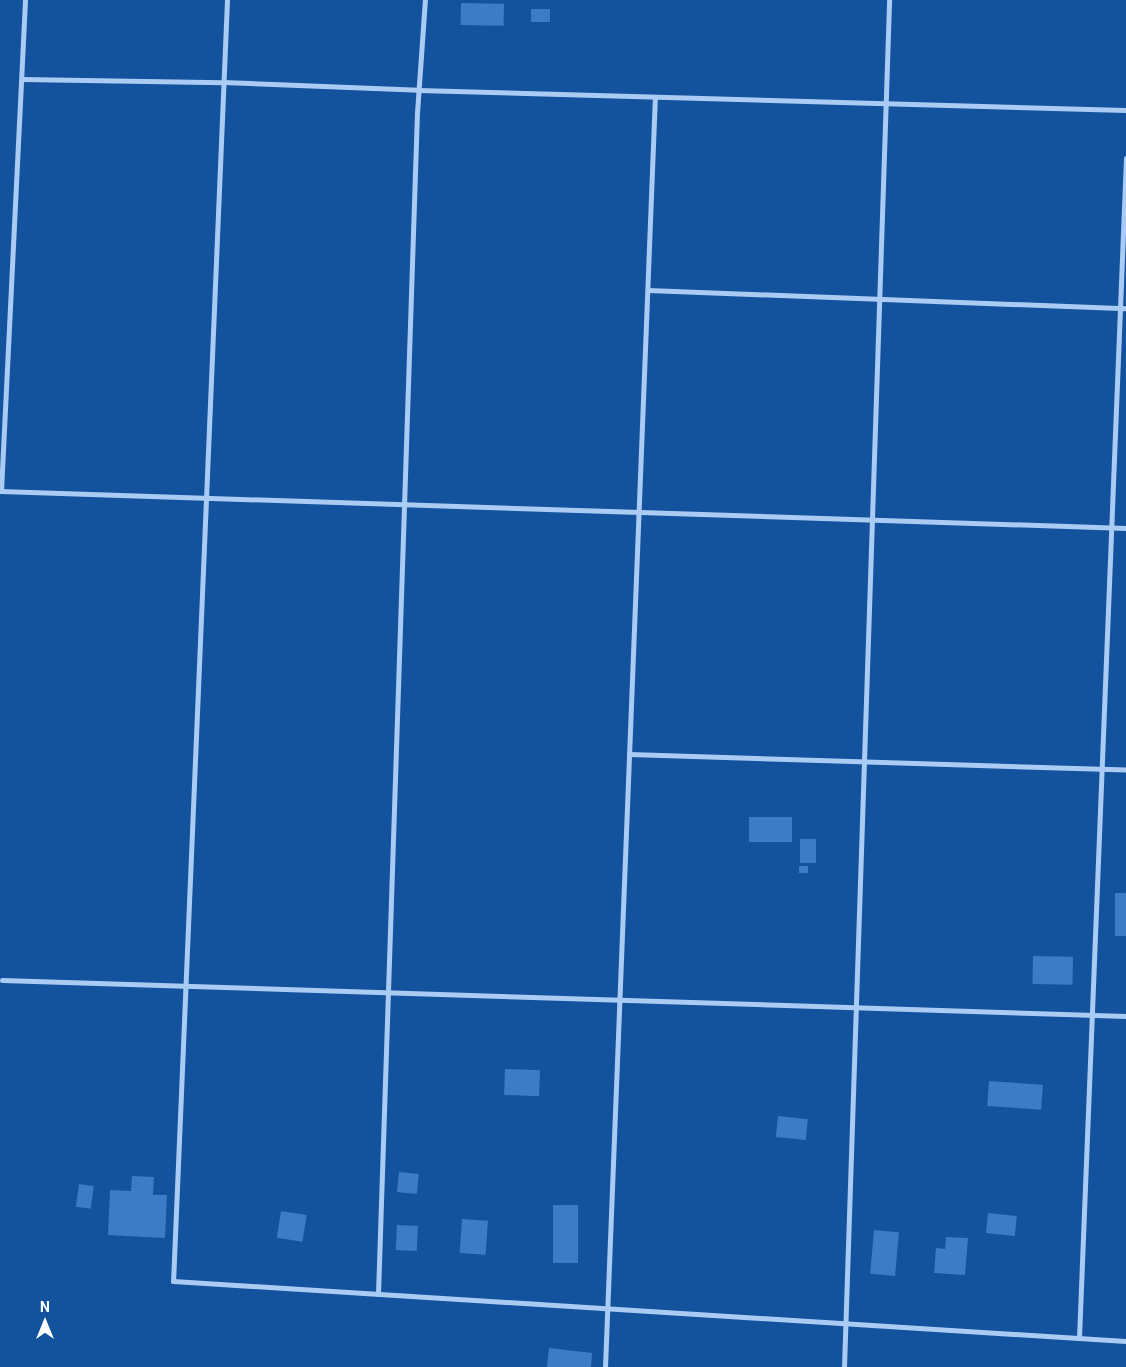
<!DOCTYPE html>
<style>
body{margin:0}
#map{position:relative;width:1126px;height:1367px;overflow:hidden;background:#13529d;font-family:Roboto,sans-serif}
div>[style]{position:absolute}
.building>*{inset:0;background:#3d7bc4;transform-origin:0 0}
.street>*{height:5px;margin:-2.5px;padding:0 2.5px;transform-origin:2.5px;border-radius:2.5px;background:#aaccf4}
span{translate:-50% -50%;white-space:nowrap;text-align:center;line-height:1.15;-webkit-text-stroke:4px #13529d;paint-order:stroke}
.north{position:absolute;left:20px;top:1297px;width:50px;height:50px;-webkit-text-stroke:4px #13529d;paint-order:stroke;rotate:0deg;font-size:14px;font-weight:700;line-height:20px;text-align:center;color:#fff}
.north::after{content:'';display:block;margin:auto;width:18px;height:22px;background:#fff;clip-path:polygon(50% 0,100% 100%,50% 72%,0 100%)}
</style>
<div id="map">
<div class="building">
<i style="left:461px;top:3px;width:43px;height:22px;rotate:1deg"></i>
<i style="left:550px;top:9px;width:13px;height:19px;rotate:90deg"></i>
<i style="left:749px;top:817px;width:43px;height:25px"></i>
<i style="left:800px;top:839px;width:16px;height:24px"></i>
<i style="left:799px;top:866px;width:9px;height:7px"></i>
<i style="left:1115px;top:893px;width:11px;height:43px"></i>
<i style="left:1033px;top:956px;width:40px;height:28px;rotate:1deg"></i>
<i style="left:505px;top:1069px;width:35px;height:26px;rotate:2deg"></i>
<i style="left:989px;top:1081px;width:54px;height:25px;rotate:4deg"></i>
<i style="left:778px;top:1116px;width:30px;height:21px;rotate:6deg"></i>
<i style="left:399px;top:1172px;width:20px;height:20px;rotate:6deg"></i>
<i style="clip-path:polygon(132px 1176px,154px 1177px,153px 1195px,167px 1195px,165px 1238px,108px 1235px,110px 1190px,131px 1191px)"></i>
<i style="left:79px;top:1184px;width:15px;height:23px;rotate:8deg"></i>
<i style="left:553px;top:1205px;width:25px;height:58px"></i>
<i style="left:281px;top:1211px;width:26px;height:27px;rotate:9deg"></i>
<i style="left:988px;top:1213px;width:29px;height:20px;rotate:6deg"></i>
<i style="left:462px;top:1219px;width:26px;height:34px;rotate:4deg"></i>
<i style="left:397px;top:1225px;width:21px;height:25px;rotate:3deg"></i>
<i style="left:874px;top:1230px;width:25px;height:44px;rotate:5deg"></i>
<i style="clip-path:polygon(946px 1237px,968px 1238px,965px 1275px,934px 1273px,936px 1248px,945px 1249px)"></i>
<i style="clip-path:polygon(549px 1348px,592px 1353px,591px 1367px,547px 1367px)"></i>
</div>
<div class="street">
<i style="left:227px;top:0;width:1282px;rotate:92.41deg"></i>
<i style="left:173px;top:1281px;width:955px;rotate:3.6deg"></i>
<i style="left:22px;top:79px;width:201px;rotate:0.9deg"></i>
<i style="left:223px;top:82px;width:195px;rotate:2.3deg"></i>
<i style="left:418px;top:90px;width:708px;rotate:1.62deg"></i>
<i style="left:648px;top:290px;width:478px;rotate:2.2deg"></i>
<i style="left:0;top:491px;width:1127px;rotate:1.88deg"></i>
<i style="left:1px;top:491px;width:492px;rotate:-87.2deg"></i>
<i style="left:629px;top:754px;width:497px;rotate:1.8deg"></i>
<i style="left:2px;top:980px;width:1125px;rotate:1.83deg"></i>
<i style="left:378px;top:1294px;width:1182px;rotate:-88.11deg"></i>
<i style="left:417px;top:113px;width:113px;rotate:-86deg"></i>
<i style="left:1079px;top:1338px;width:1181px;rotate:-87.72deg"></i>
<i style="left:605px;top:1367px;width:1271px;rotate:-87.75deg"></i>
<i style="left:844px;top:1367px;width:1368px;rotate:-88.11deg"></i>
</div>
<div class="north">N</div>
</div>
